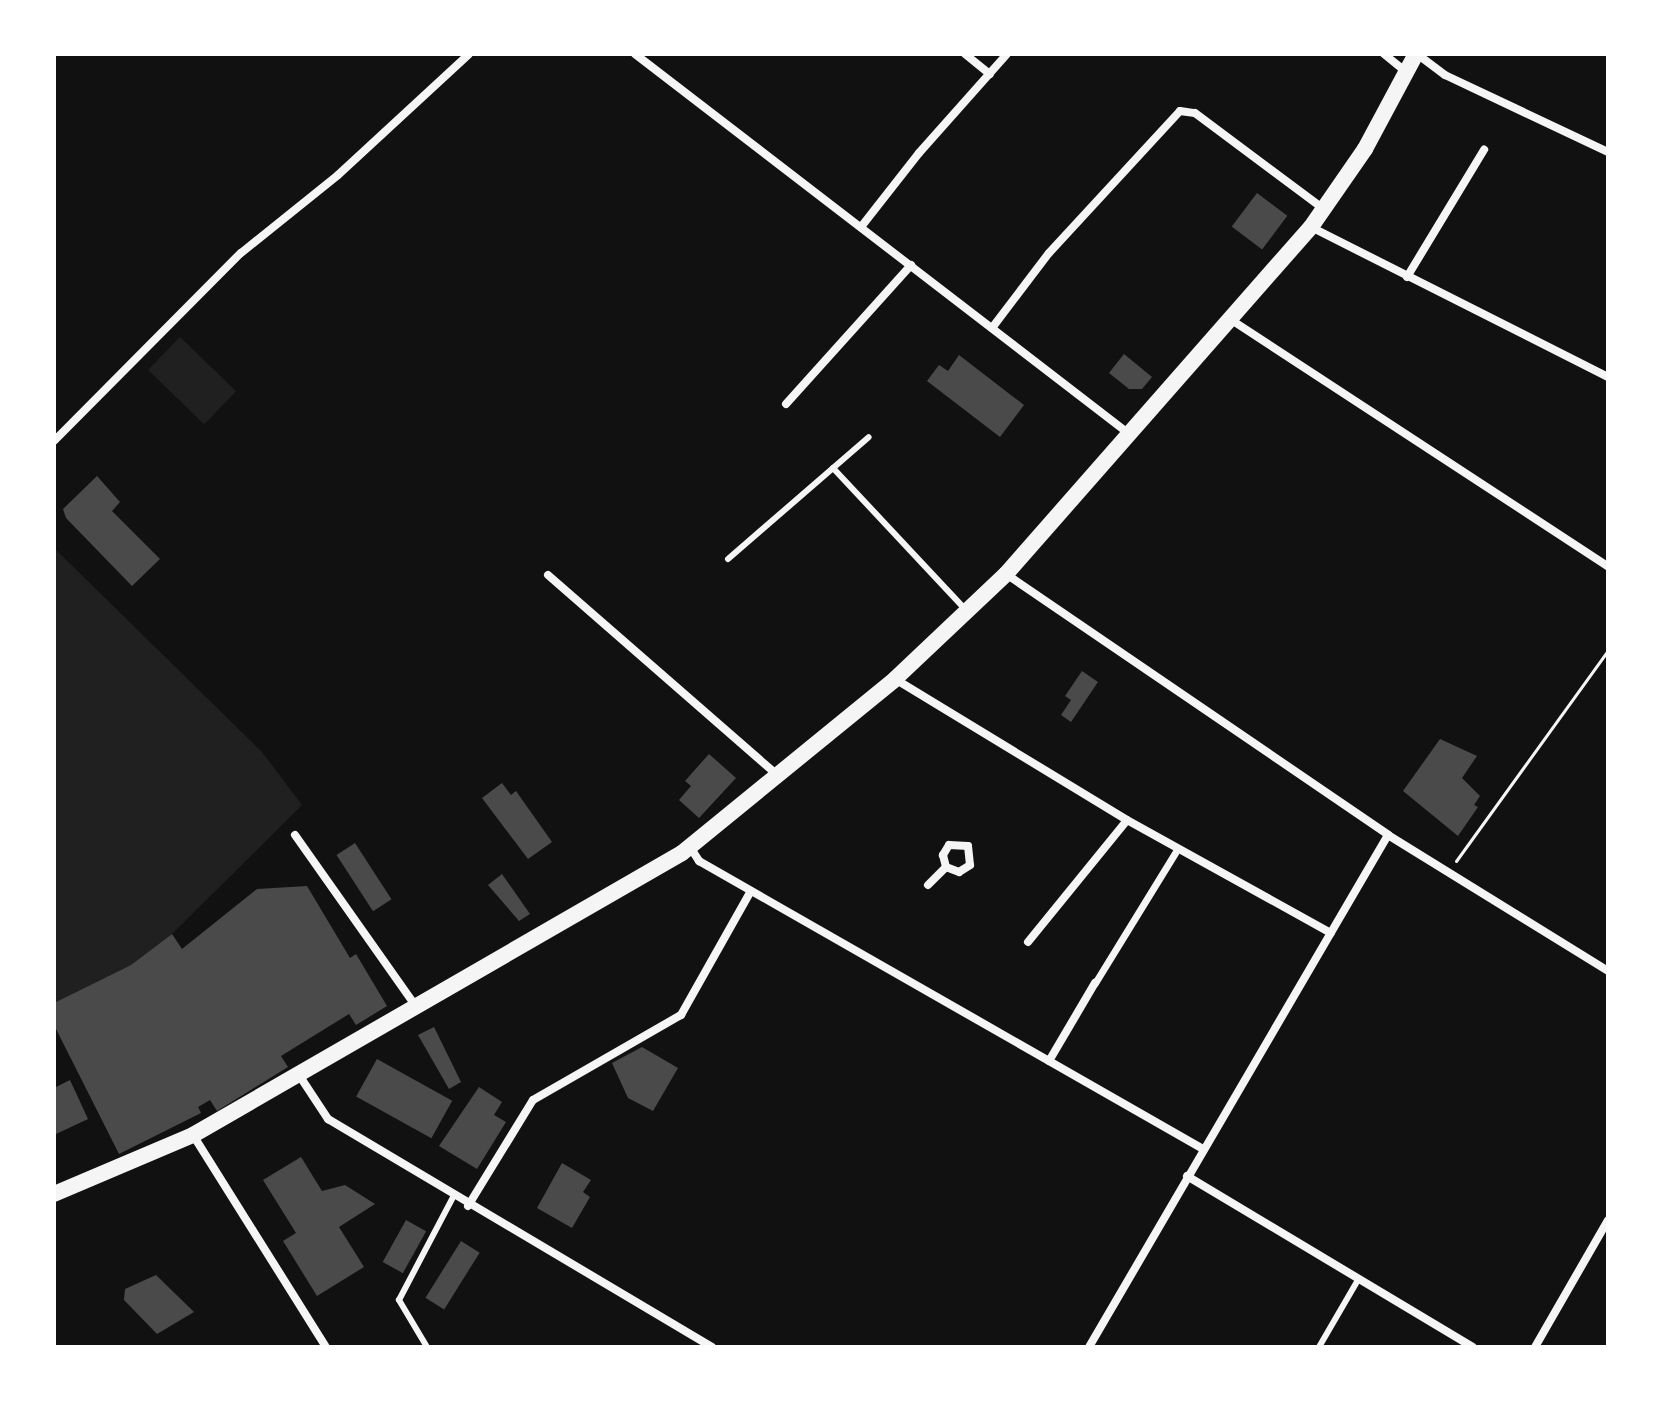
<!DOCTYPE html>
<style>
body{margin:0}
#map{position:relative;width:1662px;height:1401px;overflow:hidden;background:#111;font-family:Figtree,sans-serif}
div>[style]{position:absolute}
.green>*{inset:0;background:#202020;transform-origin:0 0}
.building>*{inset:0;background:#4a4a4a;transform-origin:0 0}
.path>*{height:3px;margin:-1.5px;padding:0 1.5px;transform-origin:1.5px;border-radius:1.5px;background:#f5f5f5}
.service>*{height:6px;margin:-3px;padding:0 3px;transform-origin:3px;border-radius:3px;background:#f5f5f5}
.pedestrian>*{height:7px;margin:-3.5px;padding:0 3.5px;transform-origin:3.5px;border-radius:3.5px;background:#f5f5f5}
.minor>*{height:8px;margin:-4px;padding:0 4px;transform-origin:4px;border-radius:4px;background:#f5f5f5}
.secondary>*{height:16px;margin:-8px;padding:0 8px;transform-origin:8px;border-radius:8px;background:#f5f5f5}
span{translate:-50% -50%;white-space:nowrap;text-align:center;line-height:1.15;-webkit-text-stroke:8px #fff;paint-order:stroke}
.frame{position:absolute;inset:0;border:56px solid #fff;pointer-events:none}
</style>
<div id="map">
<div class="green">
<i style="left:180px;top:337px;width:78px;height:46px;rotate:44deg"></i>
<i style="clip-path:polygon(54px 548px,262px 752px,302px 805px,172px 934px,131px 965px,54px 1003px)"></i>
</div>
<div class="building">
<i style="left:1257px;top:193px;width:38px;height:42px;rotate:37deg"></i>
<i style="clip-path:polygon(1124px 354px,1152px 377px,1142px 389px,1129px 389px,1109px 373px)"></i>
<i style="clip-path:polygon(959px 355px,1024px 405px,1000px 437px,927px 381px,939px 365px,948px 371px)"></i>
<i style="clip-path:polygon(97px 476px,120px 502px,112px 511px,160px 559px,132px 586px,66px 518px,63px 509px)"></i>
<i style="clip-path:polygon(1082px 671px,1098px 682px,1071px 722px,1061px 715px,1071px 700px,1065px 696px)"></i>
<i style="clip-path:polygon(1440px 739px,1477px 756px,1462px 778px,1480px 796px,1474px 805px,1478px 807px,1458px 836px,1403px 791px)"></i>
<i style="clip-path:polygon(709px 754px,736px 778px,699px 818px,679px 800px,691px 786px,685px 781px)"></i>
<i style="clip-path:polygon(502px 783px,511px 795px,516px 791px,552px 842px,528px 859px,482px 798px)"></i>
<i style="left:355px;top:843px;width:67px;height:22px;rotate:57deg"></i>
<i style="clip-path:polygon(502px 874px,530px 914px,519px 921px,488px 885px)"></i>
<i style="clip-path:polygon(307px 886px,350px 958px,356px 954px,387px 1006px,356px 1025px,349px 1014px,281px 1056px,288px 1067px,217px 1111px,210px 1100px,198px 1107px,201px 1113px,119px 1154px,54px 1025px,54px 1003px,131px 965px,172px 934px,182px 949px,257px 889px)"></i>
<i style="clip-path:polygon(434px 1027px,461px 1082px,449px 1089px,418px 1035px)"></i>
<i style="clip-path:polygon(642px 1047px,678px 1068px,653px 1111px,628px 1098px,612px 1063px)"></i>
<i style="left:377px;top:1059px;width:86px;height:43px;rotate:29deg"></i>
<i style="clip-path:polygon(70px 1080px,88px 1119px,54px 1135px,54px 1088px)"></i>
<i style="clip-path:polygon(479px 1087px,502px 1102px,494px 1115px,506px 1122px,477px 1169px,439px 1146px)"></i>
<i style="clip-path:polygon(301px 1157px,322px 1191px,345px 1185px,375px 1204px,339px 1227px,364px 1267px,317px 1296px,283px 1241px,296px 1233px,263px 1180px)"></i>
<i style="clip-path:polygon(562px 1163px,591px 1180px,583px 1192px,590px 1197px,572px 1228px,537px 1208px)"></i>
<i style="left:406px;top:1220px;width:23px;height:48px;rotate:29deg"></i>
<i style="left:461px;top:1241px;width:22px;height:67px;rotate:32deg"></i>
<i style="clip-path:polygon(156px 1275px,194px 1312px,157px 1334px,124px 1300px,125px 1289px)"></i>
</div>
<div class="path">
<i style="left:1456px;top:861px;width:260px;rotate:-54.2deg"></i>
</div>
<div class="service">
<i style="left:833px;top:468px;width:195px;rotate:46.9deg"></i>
<i style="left:728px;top:559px;width:186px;rotate:-40.9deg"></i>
<i style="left:427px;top:1347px;width:55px;rotate:-120.8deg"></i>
<i style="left:399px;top:1300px;width:116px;rotate:-62.3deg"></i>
<i style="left:1319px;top:1347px;width:78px;rotate:-59.8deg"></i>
</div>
<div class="pedestrian">
<i style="left:1095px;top:983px;width:158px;rotate:-58.4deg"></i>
</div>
<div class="minor">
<i style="left:635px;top:54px;width:622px;rotate:37.55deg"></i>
<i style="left:965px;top:54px;width:32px;rotate:39deg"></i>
<i style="left:1384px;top:54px;width:28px;rotate:39deg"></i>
<i style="left:1417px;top:54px;width:35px;rotate:37deg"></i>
<i style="left:1445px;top:75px;width:180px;rotate:25.3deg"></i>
<i style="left:861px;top:227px;width:94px;rotate:-51.9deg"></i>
<i style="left:919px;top:153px;width:132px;rotate:-48.4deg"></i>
<i style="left:1311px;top:227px;width:333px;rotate:26.8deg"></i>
<i style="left:1407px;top:277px;width:149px;rotate:-58.8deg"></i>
<i style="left:1233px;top:321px;width:448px;rotate:33.2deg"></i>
<i style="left:992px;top:328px;width:94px;rotate:-52.8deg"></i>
<i style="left:1049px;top:253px;width:193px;rotate:-47.3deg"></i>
<i style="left:1180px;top:111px;width:15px;rotate:8deg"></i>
<i style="left:1195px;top:113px;width:161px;rotate:36.7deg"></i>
<i style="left:786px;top:404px;width:187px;rotate:-48deg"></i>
<i style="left:54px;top:441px;width:265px;rotate:-45.2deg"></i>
<i style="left:241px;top:253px;width:124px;rotate:-38.8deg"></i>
<i style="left:338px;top:175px;width:178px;rotate:-42.7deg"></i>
<i style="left:1006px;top:574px;width:463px;rotate:34.3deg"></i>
<i style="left:1388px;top:835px;width:259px;rotate:31.7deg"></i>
<i style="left:548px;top:575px;width:304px;rotate:41.1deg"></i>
<i style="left:895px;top:679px;width:271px;rotate:31.3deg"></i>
<i style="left:1127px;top:820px;width:233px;rotate:29deg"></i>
<i style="left:295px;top:835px;width:212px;rotate:54.8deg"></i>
<i style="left:690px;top:847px;width:17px;rotate:57deg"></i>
<i style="left:699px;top:861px;width:580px;rotate:29.74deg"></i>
<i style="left:928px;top:885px;width:25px;rotate:-45deg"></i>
<i style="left:946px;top:867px;width:14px;rotate:21deg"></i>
<i style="left:959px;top:872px;width:13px;rotate:-32deg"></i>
<i style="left:970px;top:865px;width:19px;rotate:-96deg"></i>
<i style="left:968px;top:846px;width:19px;rotate:-177deg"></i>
<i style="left:949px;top:845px;width:12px;rotate:121deg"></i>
<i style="left:943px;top:855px;width:12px;rotate:76deg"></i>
<i style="left:1028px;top:942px;width:157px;rotate:-50.9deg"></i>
<i style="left:1049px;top:1061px;width:91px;rotate:-59.5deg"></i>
<i style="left:299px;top:1075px;width:53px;rotate:56.6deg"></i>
<i style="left:328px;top:1119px;width:447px;rotate:30.7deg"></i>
<i style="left:193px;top:1135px;width:250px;rotate:57.9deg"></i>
<i style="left:1187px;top:1176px;width:333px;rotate:30.9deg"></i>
<i style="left:468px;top:1206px;width:124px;rotate:-58.5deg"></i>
<i style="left:533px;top:1100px;width:171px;rotate:-29.9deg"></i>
<i style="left:681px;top:1015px;width:142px;rotate:-60.6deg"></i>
<i style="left:1089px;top:1347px;width:593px;rotate:-59.72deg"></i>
<i style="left:1535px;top:1347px;width:146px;rotate:-60.1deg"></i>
</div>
<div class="secondary">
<i style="left:54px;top:1194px;width:151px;rotate:-23deg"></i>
<i style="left:193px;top:1135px;width:564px;rotate:-29.97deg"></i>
<i style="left:682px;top:853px;width:275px;rotate:-39.2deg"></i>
<i style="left:895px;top:679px;width:153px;rotate:-43.4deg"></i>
<i style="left:1006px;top:574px;width:462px;rotate:-48.7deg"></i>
<i style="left:1311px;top:227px;width:95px;rotate:-55.3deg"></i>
<i style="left:1365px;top:149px;width:108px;rotate:-61.8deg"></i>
</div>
<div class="frame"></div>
</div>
